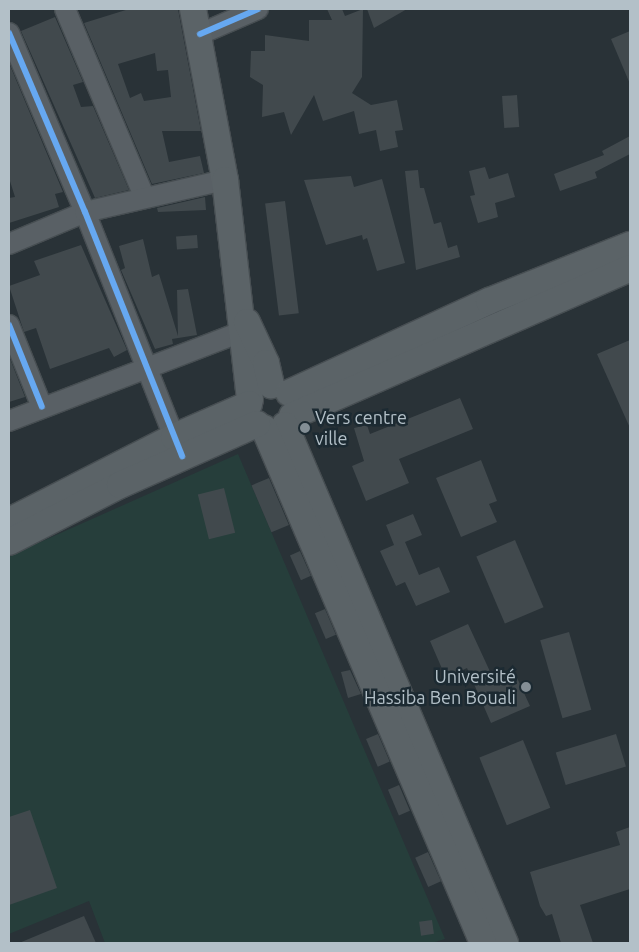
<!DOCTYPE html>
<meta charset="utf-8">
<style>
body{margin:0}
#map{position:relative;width:639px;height:952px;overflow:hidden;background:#293237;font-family:Ubuntu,sans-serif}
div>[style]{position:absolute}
.green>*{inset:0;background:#263e3b}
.building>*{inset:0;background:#41494d;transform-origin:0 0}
.roads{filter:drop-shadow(1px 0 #474e52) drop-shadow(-1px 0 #474e52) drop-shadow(0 1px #474e52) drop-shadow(0 -1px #474e52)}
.minor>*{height:20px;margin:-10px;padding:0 10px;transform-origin:10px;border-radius:10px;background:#596065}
.major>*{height:26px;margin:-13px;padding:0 13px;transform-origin:13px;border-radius:13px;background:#5b6367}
.cycleway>*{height:6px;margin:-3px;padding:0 3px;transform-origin:3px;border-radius:3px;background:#66a8f1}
.dots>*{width:14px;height:14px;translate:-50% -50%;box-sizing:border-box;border:2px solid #1c2a32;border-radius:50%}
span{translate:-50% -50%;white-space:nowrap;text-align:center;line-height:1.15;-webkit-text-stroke:5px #1c2a32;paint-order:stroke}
.poi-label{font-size:18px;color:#b3c0c8}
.left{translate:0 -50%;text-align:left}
.right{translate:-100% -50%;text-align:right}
.frame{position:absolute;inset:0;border:10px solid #b3c0c8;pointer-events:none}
</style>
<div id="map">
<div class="green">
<i style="clip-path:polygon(238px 454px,445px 939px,432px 943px,105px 943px,89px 901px,9px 934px,9px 556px)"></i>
</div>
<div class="building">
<i style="clip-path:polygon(evenodd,129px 9px,178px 9px,201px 131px,162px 131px,169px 162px,200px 156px,204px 173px,152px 184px,84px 23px,129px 9px,155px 53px,157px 71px,168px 70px,171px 97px,144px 101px,141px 93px,130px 98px,118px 64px,155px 53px)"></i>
<i style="clip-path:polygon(327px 9px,342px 9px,345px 16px,363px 9px,362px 77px,352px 93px,371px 105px,397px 100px,403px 130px,395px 131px,398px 147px,380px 151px,376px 130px,359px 134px,354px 111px,323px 121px,314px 95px,291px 135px,284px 112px,262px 117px,263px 85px,250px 77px,251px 51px,265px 51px,265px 35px,309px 41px,309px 20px,332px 20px)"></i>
<i style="clip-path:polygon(367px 9px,407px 9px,374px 28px)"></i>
<i style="clip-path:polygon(55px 17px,83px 82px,73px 85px,81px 107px,93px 106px,129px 190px,95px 198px,21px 31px)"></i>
<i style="clip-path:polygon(630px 31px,630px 84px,611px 39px)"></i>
<i style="clip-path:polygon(9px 63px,63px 192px,55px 194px,59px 207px,9px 223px,9px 198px,15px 197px,9px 178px)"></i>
<i style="left:517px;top:95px;width:32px;height:15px;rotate:86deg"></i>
<i style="clip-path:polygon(630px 136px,630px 154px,595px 172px,597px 178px,560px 191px,554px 174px,604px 155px,602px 151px)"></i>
<i style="clip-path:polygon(485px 167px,489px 179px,508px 173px,515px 197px,495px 203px,498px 217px,478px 223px,470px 196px,475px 195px,469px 171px)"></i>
<i style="clip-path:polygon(418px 170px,420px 188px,424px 188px,434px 224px,441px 222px,448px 248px,457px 245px,460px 257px,416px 270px,405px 171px)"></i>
<i style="clip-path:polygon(351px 176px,354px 187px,382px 179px,405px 263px,377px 271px,367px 238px,363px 240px,362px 235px,326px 245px,304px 180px)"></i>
<i style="clip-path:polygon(205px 197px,206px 210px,158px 212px,157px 208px)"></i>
<i style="left:285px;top:201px;width:113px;height:20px;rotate:83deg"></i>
<i style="left:197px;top:235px;width:13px;height:21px;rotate:86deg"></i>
<i style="clip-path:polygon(143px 239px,152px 277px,159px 274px,178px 336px,177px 290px,188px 289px,197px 335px,172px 339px,173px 344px,155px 349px,121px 270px,125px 268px,119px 246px)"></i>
<i style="clip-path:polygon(81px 245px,127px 350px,114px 357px,109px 348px,50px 369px,36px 328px,24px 332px,9px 286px,40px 275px,34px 261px)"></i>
<i style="clip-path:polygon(630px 340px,630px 428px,597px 354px)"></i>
<i style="clip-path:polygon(9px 356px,25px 397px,9px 402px)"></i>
<i style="clip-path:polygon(460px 398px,473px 429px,399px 459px,409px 483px,366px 501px,352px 466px,364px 461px,354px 428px,367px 425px,370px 434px)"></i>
<i style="clip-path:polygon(481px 460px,497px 501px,489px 504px,497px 522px,461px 537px,436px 478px)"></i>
<i style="left:269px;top:478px;width:51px;height:19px;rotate:67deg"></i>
<i style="left:224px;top:488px;width:46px;height:27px;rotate:76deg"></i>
<i style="clip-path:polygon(413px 514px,422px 535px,405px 542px,419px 575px,439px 567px,450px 592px,416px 606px,405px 582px,396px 586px,380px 551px,394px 545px,386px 525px)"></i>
<i style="left:515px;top:540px;width:73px;height:42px;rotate:67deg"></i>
<i style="left:300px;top:551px;width:27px;height:11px;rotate:66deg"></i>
<i style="left:325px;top:609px;width:28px;height:11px;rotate:67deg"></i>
<i style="clip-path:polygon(468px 624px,493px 678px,513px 669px,530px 706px,491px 723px,467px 668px,446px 678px,430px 641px)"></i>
<i style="left:569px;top:632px;width:81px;height:30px;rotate:74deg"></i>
<i style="clip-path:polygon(350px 670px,361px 694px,348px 698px,341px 672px)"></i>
<i style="left:378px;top:734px;width:30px;height:13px;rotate:67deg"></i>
<i style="left:616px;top:734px;width:34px;height:63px;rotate:73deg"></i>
<i style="left:523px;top:740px;width:73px;height:47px;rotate:68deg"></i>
<i style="left:399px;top:785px;width:28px;height:12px;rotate:67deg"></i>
<i style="clip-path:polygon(30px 810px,57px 888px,9px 905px,9px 817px)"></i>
<i style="clip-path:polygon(630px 827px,630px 889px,580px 905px,593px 943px,561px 943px,552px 914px,546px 916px,540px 906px,530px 872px,620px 845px,616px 832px)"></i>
<i style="left:428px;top:852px;width:32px;height:14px;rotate:66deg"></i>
<i style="clip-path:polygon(84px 916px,96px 943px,19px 943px)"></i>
<i style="left:432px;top:920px;width:14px;height:13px;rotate:82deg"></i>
</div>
<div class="roads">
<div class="minor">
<i style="left:65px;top:9px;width:205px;rotate:67.1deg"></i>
<i style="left:9px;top:33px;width:194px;rotate:67deg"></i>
<i style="left:85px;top:212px;width:255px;rotate:68.4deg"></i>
<i style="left:200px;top:34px;width:63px;rotate:-23.3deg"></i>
<i style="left:9px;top:244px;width:82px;rotate:-22.8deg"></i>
<i style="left:85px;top:212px;width:144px;rotate:-12.9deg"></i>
<i style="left:9px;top:325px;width:88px;rotate:68.1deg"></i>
<i style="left:9px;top:421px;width:248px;rotate:-21deg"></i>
</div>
<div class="major">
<i style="left:193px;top:9px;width:174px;rotate:79.4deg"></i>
<i style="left:225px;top:180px;width:221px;rotate:83.5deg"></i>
<i style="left:247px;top:322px;width:45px;rotate:65.1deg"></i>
<i style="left:266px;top:363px;width:23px;rotate:77deg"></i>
<i style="left:289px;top:393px;width:220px;rotate:-24.7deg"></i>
<i style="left:489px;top:301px;width:152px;rotate:-21.7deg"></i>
<i style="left:292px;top:416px;width:369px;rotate:-23.6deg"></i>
<i style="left:285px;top:425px;width:563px;rotate:66.99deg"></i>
<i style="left:264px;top:428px;width:560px;rotate:66.96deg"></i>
<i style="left:9px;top:521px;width:185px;rotate:-27deg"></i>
<i style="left:174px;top:437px;width:82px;rotate:-23.7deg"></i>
<i style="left:9px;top:542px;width:125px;rotate:-27.2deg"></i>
<i style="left:120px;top:485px;width:150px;rotate:-24deg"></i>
</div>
</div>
<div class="cycleway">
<i style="left:9px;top:33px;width:194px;rotate:67deg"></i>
<i style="left:85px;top:212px;width:263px;rotate:68.3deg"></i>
<i style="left:200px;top:34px;width:63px;rotate:-23.3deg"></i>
<i style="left:9px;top:325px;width:88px;rotate:68.1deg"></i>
</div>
<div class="dots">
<i style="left:305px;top:428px;background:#838e95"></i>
<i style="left:526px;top:687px;background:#838e95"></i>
</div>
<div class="poi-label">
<span class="left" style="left:315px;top:428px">Vers centre<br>ville</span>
<span class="right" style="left:516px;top:687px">Université<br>Hassiba Ben Bouali</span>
</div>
<div class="frame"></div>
</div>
